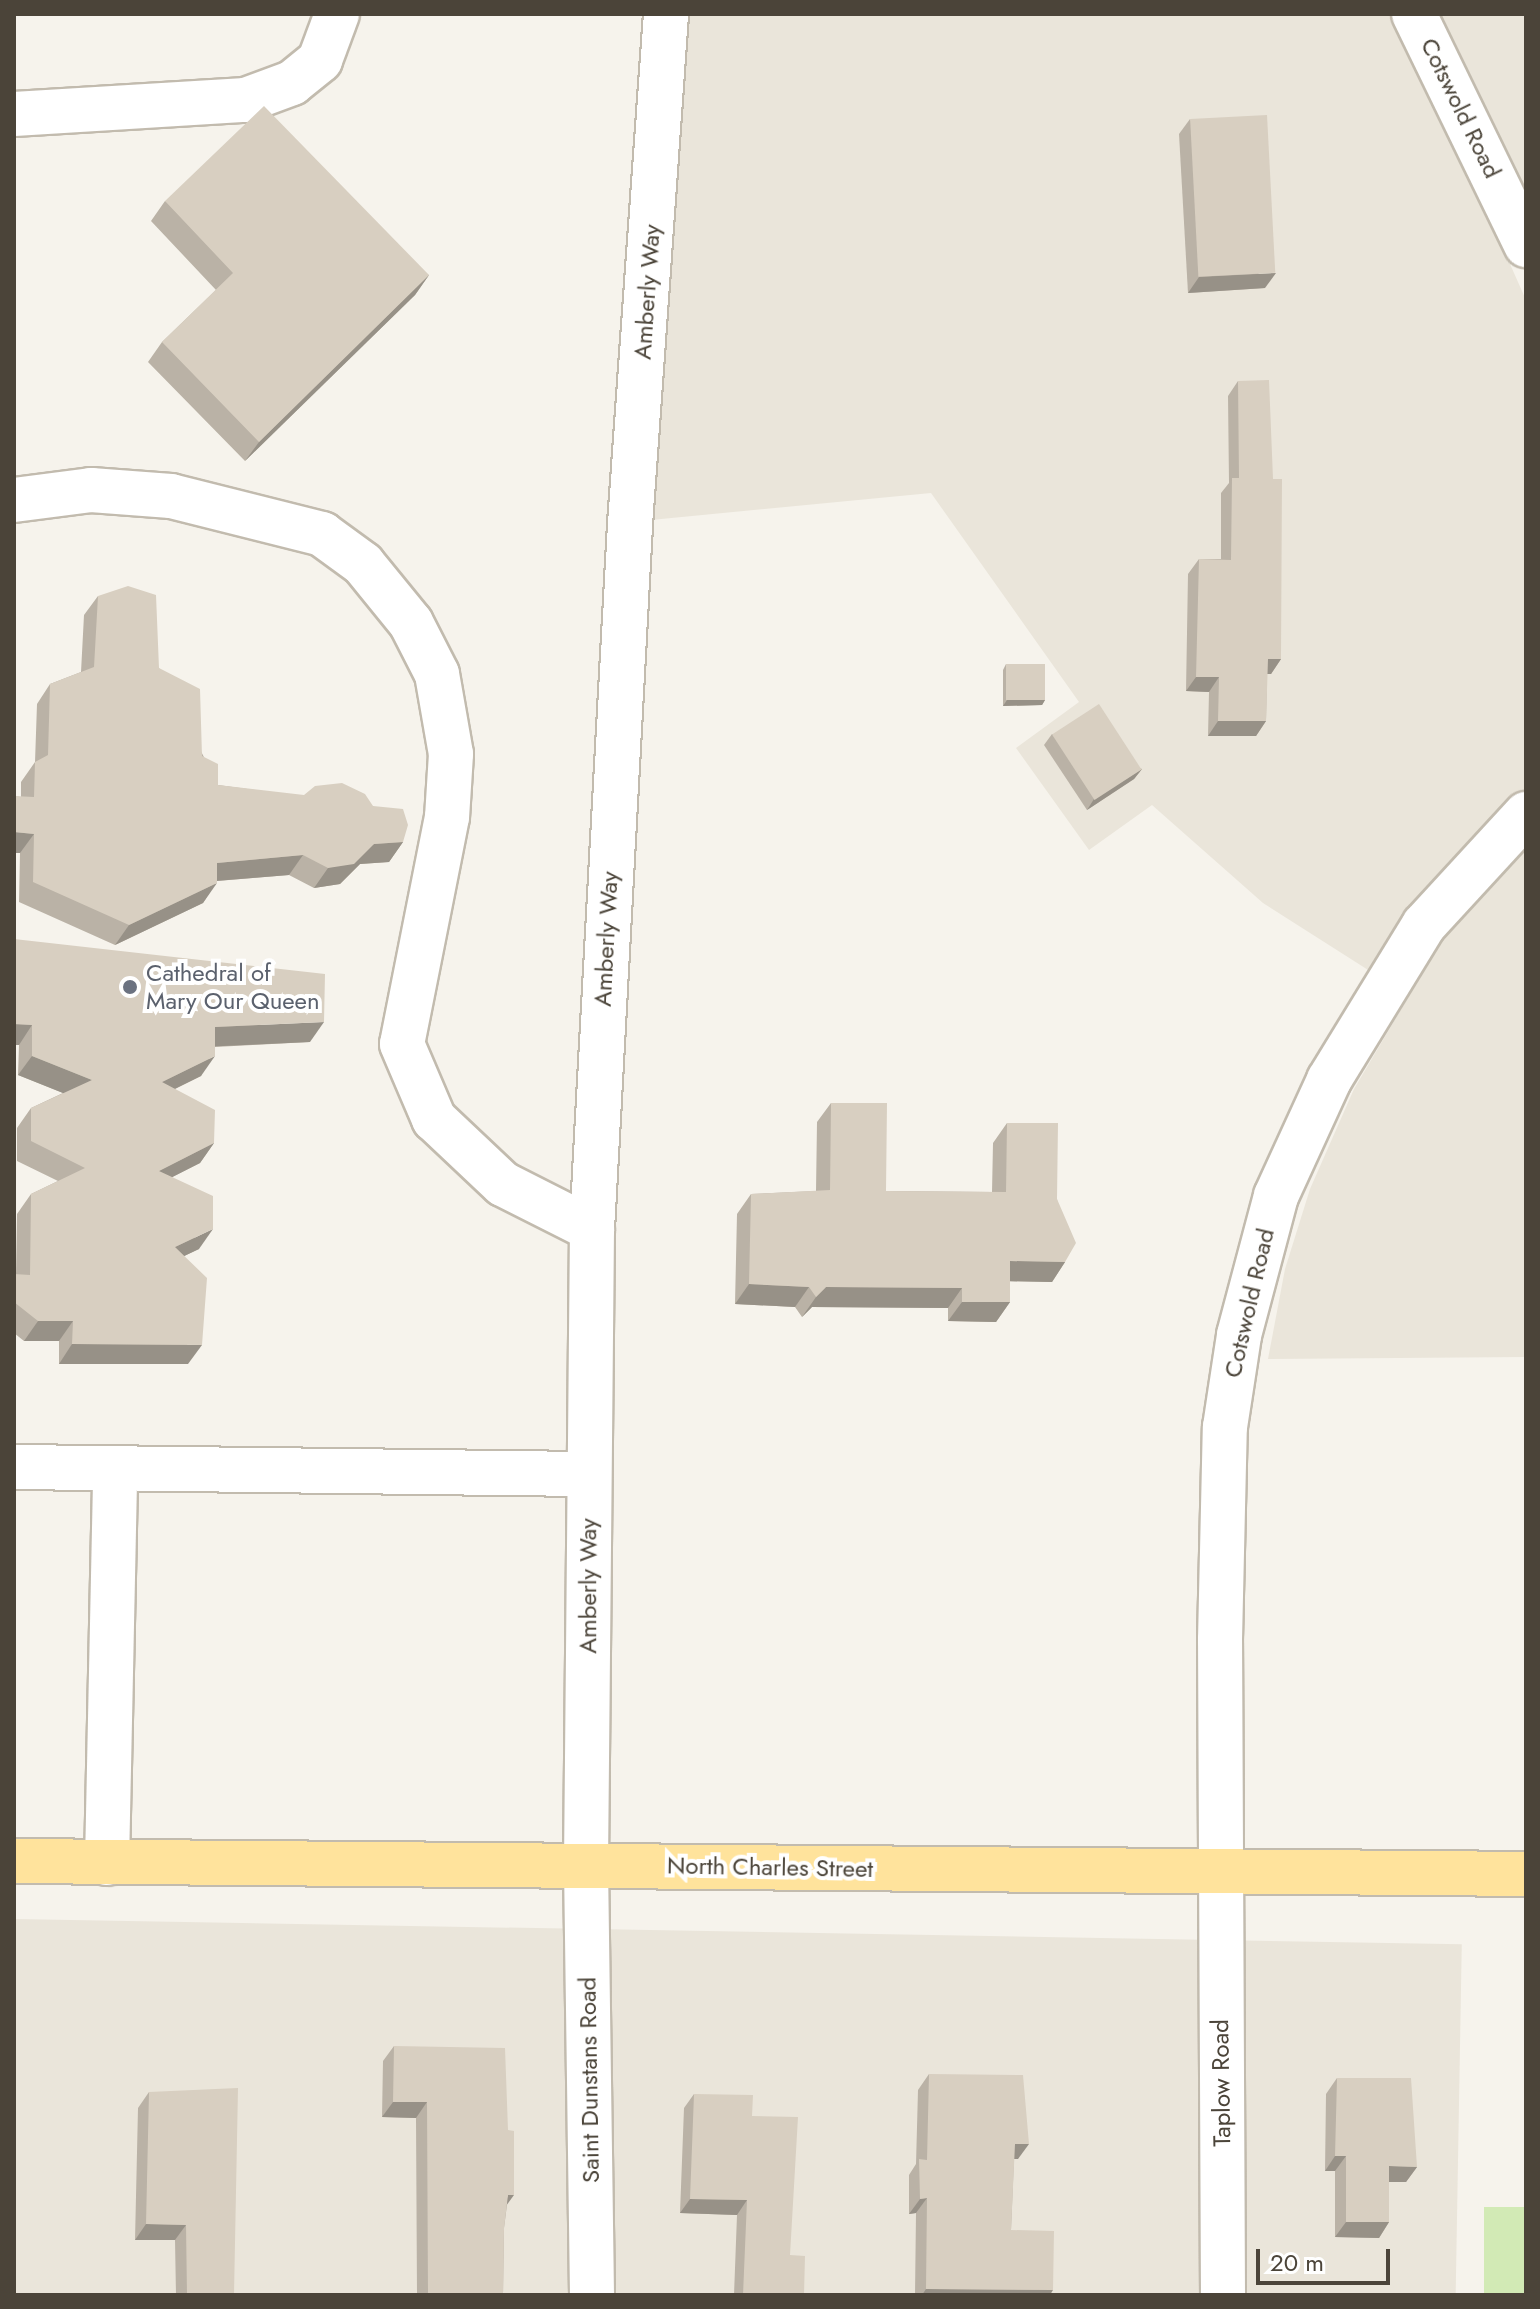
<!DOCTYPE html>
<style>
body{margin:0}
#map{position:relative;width:1540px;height:2309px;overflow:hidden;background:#f6f3ec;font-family:Jost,sans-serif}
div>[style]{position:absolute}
.residential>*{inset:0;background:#eae5da;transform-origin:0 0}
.green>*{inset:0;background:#d2eab5;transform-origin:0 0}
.roads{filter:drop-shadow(2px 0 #c2bbae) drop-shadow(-2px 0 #c2bbae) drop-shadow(0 2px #c2bbae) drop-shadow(0 -2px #c2bbae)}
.minor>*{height:44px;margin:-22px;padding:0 22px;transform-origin:22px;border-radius:22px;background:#fff}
.major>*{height:44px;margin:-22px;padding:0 22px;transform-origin:22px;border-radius:22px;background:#ffe39c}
.wall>*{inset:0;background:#bab2a6}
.shaded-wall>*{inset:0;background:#979187}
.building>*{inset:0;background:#d8cfc1;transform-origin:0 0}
.dots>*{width:22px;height:22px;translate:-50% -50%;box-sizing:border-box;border:4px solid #fff;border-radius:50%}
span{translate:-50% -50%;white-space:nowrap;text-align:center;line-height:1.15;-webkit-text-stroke:8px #fff;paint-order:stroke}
.street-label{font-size:24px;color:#4b4439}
.worship-label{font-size:24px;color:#5b616d}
.left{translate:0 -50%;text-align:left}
.frame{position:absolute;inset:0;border:16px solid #4b4439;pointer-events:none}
.scale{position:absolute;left:1256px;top:2249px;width:134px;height:36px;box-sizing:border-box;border:4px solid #4b4439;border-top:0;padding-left:10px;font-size:24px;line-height:28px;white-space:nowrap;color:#4b4439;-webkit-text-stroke:6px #fff;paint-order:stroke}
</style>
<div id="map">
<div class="residential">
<i style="clip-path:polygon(686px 14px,1392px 14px,1442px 111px,1526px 300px,1526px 1357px,1268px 1359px,1285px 1269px,1310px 1189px,1354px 1089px,1409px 996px,1263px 903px,1152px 805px,1089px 850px,1016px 748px,1079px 702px,931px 493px,651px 520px)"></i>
<i style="clip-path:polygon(1436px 14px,1526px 14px,1526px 197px,1501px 143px)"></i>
<i style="left:14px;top:1919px;width:1448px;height:376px;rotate:1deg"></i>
</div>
<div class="green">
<i style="left:1484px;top:2207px;width:42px;height:88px"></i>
</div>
<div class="roads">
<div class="minor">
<i style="left:1414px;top:14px;width:257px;rotate:64.1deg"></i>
<i style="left:14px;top:114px;width:232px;rotate:-3.5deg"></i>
<i style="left:246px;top:100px;width:49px;rotate:-20.3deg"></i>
<i style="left:292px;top:83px;width:36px;rotate:-39deg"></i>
<i style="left:320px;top:60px;width:49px;rotate:-69.7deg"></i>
<i style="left:14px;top:500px;width:78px;rotate:-7.4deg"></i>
<i style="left:91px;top:490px;width:80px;rotate:4.3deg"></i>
<i style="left:171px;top:496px;width:156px;rotate:14.1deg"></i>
<i style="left:322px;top:534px;width:51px;rotate:36.2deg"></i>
<i style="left:363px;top:564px;width:76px;rotate:50.9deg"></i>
<i style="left:411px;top:623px;width:57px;rotate:63deg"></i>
<i style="left:437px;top:674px;width:81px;rotate:80.1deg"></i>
<i style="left:451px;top:754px;width:63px;rotate:93.6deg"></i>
<i style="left:447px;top:817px;width:231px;rotate:101.2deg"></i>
<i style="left:402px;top:1044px;width:82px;rotate:66.9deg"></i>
<i style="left:434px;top:1119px;width:95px;rotate:43.3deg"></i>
<i style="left:503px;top:1184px;width:100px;rotate:26.8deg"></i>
<i style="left:14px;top:1467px;width:575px;rotate:0.7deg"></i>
<i style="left:107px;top:1863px;width:395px;rotate:-88.8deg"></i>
<i style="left:592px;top:2295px;width:430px;rotate:-90.8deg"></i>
<i style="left:586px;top:1865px;width:636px;rotate:-89.46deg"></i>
<i style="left:592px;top:1229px;width:706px;rotate:-86.91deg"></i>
<i style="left:630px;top:524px;width:511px;rotate:-85.96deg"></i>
<i style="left:1223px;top:2295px;width:655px;rotate:-90.26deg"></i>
<i style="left:1220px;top:1640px;width:213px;rotate:-88.7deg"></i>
<i style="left:1225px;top:1427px;width:93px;rotate:-81.3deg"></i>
<i style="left:1239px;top:1335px;width:144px;rotate:-75.1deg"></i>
<i style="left:1276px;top:1196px;width:128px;rotate:-65.4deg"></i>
<i style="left:1329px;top:1080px;width:182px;rotate:-58.5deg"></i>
<i style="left:1424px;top:925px;width:151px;rotate:-47.4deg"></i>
</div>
<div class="major">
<i style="left:14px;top:1861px;width:1512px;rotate:0.49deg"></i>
</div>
</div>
<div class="wall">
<i style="clip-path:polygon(1190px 119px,1265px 288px,1188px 293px,1179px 134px)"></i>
<i style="clip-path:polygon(165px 201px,429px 275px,415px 295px,245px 461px,148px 362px,162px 342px,216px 290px,151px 221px)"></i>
<i style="clip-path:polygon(1238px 381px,1281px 659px,1271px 674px,1267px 674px,1266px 721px,1256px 736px,1208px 736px,1209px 692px,1186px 691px,1188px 574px,1199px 559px,1221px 559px,1221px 493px,1229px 483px,1228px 396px)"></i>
<i style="clip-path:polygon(98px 596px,159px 668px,218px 785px,373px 806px,403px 842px,389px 862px,360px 864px,340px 884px,314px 888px,289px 875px,217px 881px,203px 903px,115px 945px,19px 902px,20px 853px,14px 853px,14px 796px,21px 797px,21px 782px,35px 762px,37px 704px,50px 684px,81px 672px,84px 615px)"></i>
<i style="clip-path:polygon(1006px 664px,1045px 700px,1042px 705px,1003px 706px,1003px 670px)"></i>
<i style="clip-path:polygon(1052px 734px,1142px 769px,1134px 779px,1087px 810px,1044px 745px)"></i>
<i style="clip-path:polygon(14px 939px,310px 1042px,215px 1047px,201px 1076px,175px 1089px,214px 1143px,200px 1163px,172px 1177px,199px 1249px,184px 1256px,188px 1364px,59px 1364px,59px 1341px,24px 1341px,14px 1333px,14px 1274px,16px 1274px,17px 1214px,31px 1194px,58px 1181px,17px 1161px,17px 1128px,31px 1108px,63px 1093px,18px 1075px,19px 1045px,14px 1045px)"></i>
<i style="clip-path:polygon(831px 1103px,886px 1191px,992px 1192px,993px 1143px,1007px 1123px,1057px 1199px,1065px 1262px,1052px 1282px,1010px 1281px,1010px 1302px,996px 1322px,948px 1321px,948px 1308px,812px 1307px,802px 1317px,795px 1307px,735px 1304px,737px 1214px,751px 1194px,816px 1191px,817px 1122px)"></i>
<i style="clip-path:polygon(394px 2046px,507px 2205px,504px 2228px,503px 2295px,417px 2295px,416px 2118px,382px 2117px,383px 2061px)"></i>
<i style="clip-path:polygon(929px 2074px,1018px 2159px,1014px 2159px,1011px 2230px,1050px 2295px,915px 2295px,916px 2213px,909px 2214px,909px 2175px,916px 2164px,918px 2090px)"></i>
<i style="clip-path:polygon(1337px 2078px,1417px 2167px,1406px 2182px,1389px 2182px,1389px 2222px,1379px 2238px,1335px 2237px,1335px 2171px,1325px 2171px,1326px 2094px)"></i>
<i style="clip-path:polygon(149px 2092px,234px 2295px,176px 2295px,175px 2240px,135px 2240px,138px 2108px)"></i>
<i style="clip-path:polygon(694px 2094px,752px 2116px,790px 2255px,804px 2295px,734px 2295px,737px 2215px,680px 2213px,684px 2108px)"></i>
</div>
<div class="shaded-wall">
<i style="clip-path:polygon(1276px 273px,1265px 288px,1188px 293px,1199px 277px)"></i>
<i style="clip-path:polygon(429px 275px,415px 295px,245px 461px,259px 442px)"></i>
<i style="clip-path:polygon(1268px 659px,1281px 659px,1271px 674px,1257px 674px)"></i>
<i style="clip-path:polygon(1196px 677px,1219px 677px,1209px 692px,1186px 691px)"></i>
<i style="clip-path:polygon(1007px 700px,1045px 700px,1042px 705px,1003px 706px)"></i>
<i style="clip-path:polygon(1218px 721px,1266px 721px,1256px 736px,1208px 736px)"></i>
<i style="clip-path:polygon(1142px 769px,1134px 779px,1087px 810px,1094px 799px)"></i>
<i style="clip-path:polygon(14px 832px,34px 834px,20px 853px,14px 853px)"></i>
<i style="clip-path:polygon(403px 842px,389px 862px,360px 864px,340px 884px,314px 888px,328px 868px,374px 844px)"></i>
<i style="clip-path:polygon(303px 855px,289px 875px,203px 882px,217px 863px)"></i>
<i style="clip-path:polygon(217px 883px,203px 903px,115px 945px,129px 925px)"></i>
<i style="clip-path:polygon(324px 1022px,310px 1042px,201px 1047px,215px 1027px)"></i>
<i style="clip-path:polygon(14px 1024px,32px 1025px,19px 1045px,14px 1045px)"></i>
<i style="clip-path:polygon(32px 1056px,92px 1080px,78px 1099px,18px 1075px)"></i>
<i style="clip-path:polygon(215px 1056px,201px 1076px,148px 1102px,162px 1082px)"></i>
<i style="clip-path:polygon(214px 1143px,200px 1163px,145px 1191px,159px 1171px)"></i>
<i style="clip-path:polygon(213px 1229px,199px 1249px,161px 1267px,175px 1247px)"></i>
<i style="clip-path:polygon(1010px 1261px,1065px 1262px,1052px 1282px,997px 1281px)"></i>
<i style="clip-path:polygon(749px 1284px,809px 1287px,795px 1307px,735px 1304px)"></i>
<i style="clip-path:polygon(826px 1287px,962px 1288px,948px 1308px,812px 1307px,802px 1317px,816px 1297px)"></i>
<i style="clip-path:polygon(962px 1302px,1010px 1302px,996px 1322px,948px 1321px)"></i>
<i style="clip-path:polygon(38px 1321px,73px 1321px,59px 1341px,24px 1341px)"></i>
<i style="clip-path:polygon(72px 1344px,202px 1345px,188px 1364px,59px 1364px)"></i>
<i style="clip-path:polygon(393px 2102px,427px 2102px,416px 2118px,382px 2117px)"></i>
<i style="clip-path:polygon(1015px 2144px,1029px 2144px,1018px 2159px,1004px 2159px)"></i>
<i style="clip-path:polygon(1335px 2156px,1346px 2156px,1335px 2171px,1325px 2171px)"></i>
<i style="clip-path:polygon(1389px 2166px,1417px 2167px,1406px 2182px,1378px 2182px)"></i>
<i style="clip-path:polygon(508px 2195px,514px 2195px,503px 2210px)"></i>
<i style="clip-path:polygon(927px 2198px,916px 2213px,909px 2214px,920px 2199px)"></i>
<i style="clip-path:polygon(690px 2199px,747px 2200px,737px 2215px,680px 2213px)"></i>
<i style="clip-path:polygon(1346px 2222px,1389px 2222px,1379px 2238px,1335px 2237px)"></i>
<i style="clip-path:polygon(146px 2224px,186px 2225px,175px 2240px,135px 2240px)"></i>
<i style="clip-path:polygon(926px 2289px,1053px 2290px,1050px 2295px,922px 2295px)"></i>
</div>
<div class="building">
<i style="clip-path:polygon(264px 106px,429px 275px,259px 442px,162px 342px,233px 273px,165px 201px)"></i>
<i style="left:1267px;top:115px;width:158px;height:77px;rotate:87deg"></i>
<i style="clip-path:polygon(1269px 380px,1273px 479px,1282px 479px,1281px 659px,1268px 659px,1266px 721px,1218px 721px,1219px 677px,1196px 677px,1199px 559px,1231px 560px,1232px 478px,1239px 478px,1238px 381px)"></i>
<i style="clip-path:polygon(128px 586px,156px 595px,159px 668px,200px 689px,202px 756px,218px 764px,218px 785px,304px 795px,315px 786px,342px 783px,365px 794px,373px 806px,403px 809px,408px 825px,403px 842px,374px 844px,354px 864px,328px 868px,303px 855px,217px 863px,217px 883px,129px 925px,33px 882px,34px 834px,14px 832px,14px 796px,34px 797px,35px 762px,48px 755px,50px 684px,94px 667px,98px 596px)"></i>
<i style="left:1006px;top:664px;width:39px;height:36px"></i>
<i style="left:1099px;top:704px;width:78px;height:56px;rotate:57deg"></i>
<i style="clip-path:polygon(14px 939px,325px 974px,324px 1022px,215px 1027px,215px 1056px,162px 1082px,215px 1110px,214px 1143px,159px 1171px,213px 1196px,213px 1229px,175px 1247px,207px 1278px,202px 1345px,72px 1344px,73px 1321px,38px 1321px,14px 1302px,14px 1274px,30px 1275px,31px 1194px,85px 1168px,31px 1141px,31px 1108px,92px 1080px,32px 1056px,32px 1025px,14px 1024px)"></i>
<i style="clip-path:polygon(831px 1103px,887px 1103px,886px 1191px,1006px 1192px,1007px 1123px,1058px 1123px,1057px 1199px,1076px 1243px,1065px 1262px,1010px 1261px,1010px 1302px,962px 1302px,962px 1288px,826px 1287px,816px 1297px,809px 1287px,749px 1284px,751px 1194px,830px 1190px)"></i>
<i style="clip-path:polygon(394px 2046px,505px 2048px,508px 2130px,514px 2131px,514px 2195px,508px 2195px,504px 2228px,503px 2295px,428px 2295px,427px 2102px,393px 2102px)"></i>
<i style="clip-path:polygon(929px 2074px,1023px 2075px,1029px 2144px,1015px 2144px,1011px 2230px,1054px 2231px,1053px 2290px,926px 2289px,927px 2198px,920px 2199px,919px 2159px,927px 2160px)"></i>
<i style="clip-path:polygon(1337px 2078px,1411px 2078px,1417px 2167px,1389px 2166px,1389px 2222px,1346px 2222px,1346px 2156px,1335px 2156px)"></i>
<i style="clip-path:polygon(238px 2088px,234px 2295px,187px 2295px,186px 2225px,146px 2224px,149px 2092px)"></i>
<i style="clip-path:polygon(694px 2094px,753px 2095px,752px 2116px,798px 2117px,790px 2255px,805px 2256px,804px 2295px,743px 2295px,747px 2200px,690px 2199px)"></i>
</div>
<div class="dots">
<i style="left:130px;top:987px;background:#6b7280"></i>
</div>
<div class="street-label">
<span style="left:1461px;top:108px;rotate:64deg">Cotswold Road</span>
<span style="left:647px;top:292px;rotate:-86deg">Amberly Way</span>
<span style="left:606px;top:939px;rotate:-87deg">Amberly Way</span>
<span style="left:1249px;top:1303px;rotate:-77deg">Cotswold Road</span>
<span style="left:588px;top:1586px;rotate:-90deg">Amberly Way</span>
<span style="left:770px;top:1867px;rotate:1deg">North Charles Street</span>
<span style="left:589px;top:2080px;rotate:-91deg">Saint Dunstans Road</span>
<span style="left:1221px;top:2083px;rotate:-91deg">Taplow Road</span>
</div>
<div class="worship-label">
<span class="left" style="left:146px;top:987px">Cathedral of<br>Mary Our Queen</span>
</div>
<div class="frame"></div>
<div class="scale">20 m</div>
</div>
